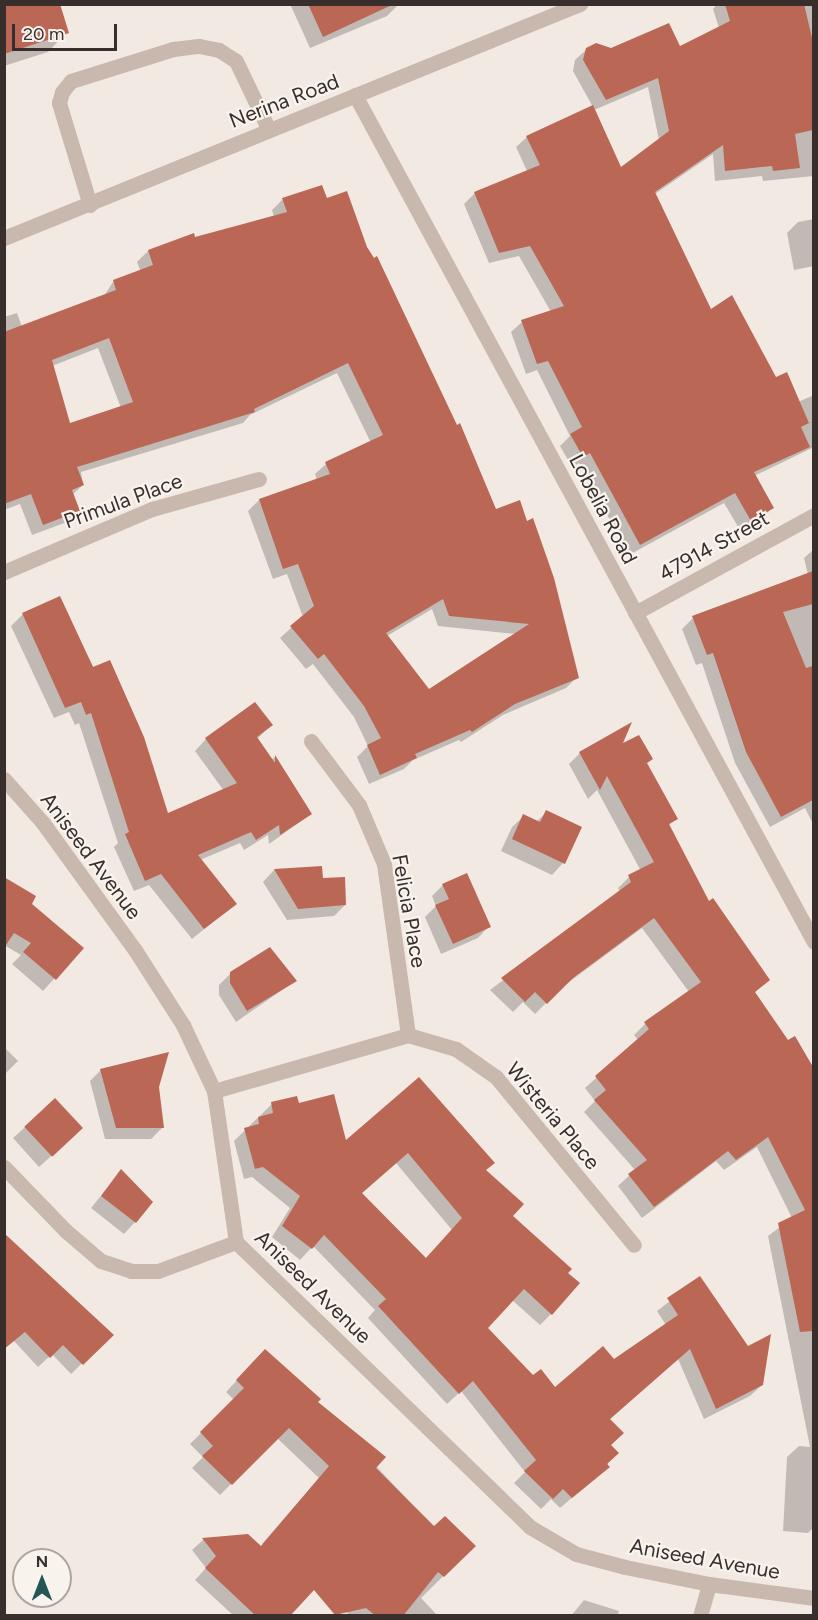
<!DOCTYPE html>
<style>
body{margin:0}
#map{position:relative;width:818px;height:1620px;overflow:hidden;background:#f2e9e2;font-family:Figtree,sans-serif}
div>[style]{position:absolute}
.shadow>*{inset:0;background:#0003}
.building>*{inset:0;background:#bb6756;transform-origin:0 0}
.lane>*{height:15px;margin:-7.5px;padding:0 7.5px;transform-origin:7.5px;border-radius:7.5px;background:#c9b8ae}
.street>*{height:15px;margin:-7.5px;padding:0 7.5px;transform-origin:7.5px;border-radius:7.5px;background:#c9b8ae}
span{translate:-50% -50%;white-space:nowrap;text-align:center;line-height:1.15;-webkit-text-stroke:4.5px #f9f3ee;paint-order:stroke}
.street-label{font-size:21px;color:#382f2c}
.frame{position:absolute;inset:0;border:6px solid #382f2c;pointer-events:none}
.north{position:absolute;left:12px;top:1548px;width:60px;height:60px;box-sizing:border-box;background:#f9f3ee;border:2px solid #aca5a0;border-radius:50%;rotate:0deg;font-size:16px;font-weight:700;line-height:24px;text-align:center;color:#382f2c}
.north::after{content:'';display:block;margin:auto;width:21px;height:27px;background:#255656;clip-path:polygon(50% 0,100% 100%,50% 72%,0 100%)}
.scale{position:absolute;left:12px;top:24px;width:105px;height:27px;box-sizing:border-box;border:3px solid #382f2c;border-top:0;padding-left:8px;font-size:18px;line-height:21px;white-space:nowrap;color:#382f2c;-webkit-text-stroke:4px #f9f3ee;paint-order:stroke}
</style>
<div id="map">
<div class="shadow">
<i style="clip-path:polygon(4px 4px,67px 32px,48px 52px,4px 66px)"></i>
<i style="clip-path:polygon(290px 4px,399px 4px,387px 16px,310px 48px)"></i>
<i style="clip-path:polygon(evenodd,717px 4px,814px 4px,814px 176px,763px 181px,762px 176px,715px 181px,713px 154px,655px 194px,711px 312px,798px 402px,814px 395px,814px 447px,754px 476px,772px 508px,762px 518px,740px 530px,724px 503px,629px 555px,579px 463px,572px 467px,560px 446px,570px 436px,537px 370px,526px 374px,511px 332px,522px 322px,551px 312px,519px 256px,489px 263px,464px 204px,475px 193px,527px 171px,516px 147px,527px 137px,593px 107px,573px 71px,575px 60px,587px 49px,679px 48px,719px 28px,713px 9px,717px 4px,648px 87px,659px 140px,620px 169px,594px 110px,648px 87px)"></i>
<i style="clip-path:polygon(evenodd,283px 199px,326px 200px,365px 248px,577px 677px,566px 688px,503px 715px,461px 742px,459px 740px,413px 760px,404px 769px,369px 784px,357px 757px,368px 746px,354px 717px,313px 664px,306px 669px,280px 638px,303px 617px,287px 574px,273px 579px,248px 511px,259px 500px,317px 480px,315px 474px,326px 464px,371px 443px,337px 373px,250px 415px,243px 423px,81px 472px,83px 485px,72px 495px,78px 511px,67px 522px,32px 535px,20px 504px,4px 510px,4px 317px,17px 313px,22px 327px,104px 296px,113px 282px,141px 272px,137px 262px,148px 251px,274px 217px,272px 210px,283px 199px,98px 348px,121px 408px,69px 425px,52px 366px,98px 348px,283px 199px,432px 609px,438px 626px,516px 634px,429px 691px,387px 636px,432px 609px)"></i>
<i style="clip-path:polygon(814px 219px,814px 266px,794px 270px,787px 233px,798px 222px)"></i>
<i style="clip-path:polygon(814px 549px,814px 826px,805px 808px,770px 827px,735px 763px,702px 663px,696px 665px,682px 629px,693px 618px,808px 575px,804px 558px)"></i>
<i style="clip-path:polygon(59px 598px,167px 815px,224px 791px,195px 751px,206px 739px,271px 725px,257px 739px,271px 760px,275px 757px,311px 814px,269px 844px,268px 835px,244px 850px,240px 843px,200px 860px,235px 904px,192px 939px,149px 885px,134px 891px,114px 847px,118px 843px,79px 723px,75px 725px,69px 712px,54px 718px,11px 626px,22px 615px)"></i>
<i style="clip-path:polygon(620px 746px,646px 764px,676px 819px,668px 826px,709px 903px,768px 980px,754px 993px,788px 1042px,795px 1038px,814px 1069px,814px 1527px,808px 1533px,783px 1531px,787px 1457px,799px 1446px,810px 1447px,768px 1236px,792px 1218px,757px 1147px,724px 1170px,716px 1161px,642px 1218px,618px 1186px,635px 1170px,584px 1112px,595px 1101px,585px 1088px,638px 1040px,634px 1035px,645px 1024px,689px 992px,642px 928px,561px 988px,535px 1014px,523px 1002px,513px 1012px,490px 990px,620px 892px,618px 888px,629px 877px,641px 871px,597px 790px,588px 799px,569px 764px,580px 753px)"></i>
<i style="clip-path:polygon(547px 812px,580px 828px,563px 863px,552px 875px,501px 851px,512px 827px,524px 816px,536px 822px)"></i>
<i style="clip-path:polygon(321px 867px,321px 880px,345px 905px,334px 916px,287px 920px,263px 882px,274px 870px)"></i>
<i style="clip-path:polygon(443px 885px,489px 926px,478px 938px,441px 954px,425px 917px,436px 906px,432px 896px)"></i>
<i style="clip-path:polygon(30px 904px,81px 949px,43px 991px,12px 964px,21px 955px,4px 945px)"></i>
<i style="clip-path:polygon(231px 973px,295px 981px,236px 1022px,219px 995px,219px 985px)"></i>
<i style="clip-path:polygon(4px 1047px,18px 1061px,4px 1075px)"></i>
<i style="clip-path:polygon(101px 1070px,157px 1087px,162px 1128px,151px 1139px,105px 1139px,90px 1081px)"></i>
<i style="clip-path:polygon(evenodd,419px 1079px,485px 1171px,511px 1216px,551px 1314px,540px 1325px,512px 1300px,486px 1328px,533px 1377px,555px 1389px,614px 1361px,666px 1325px,657px 1311px,700px 1278px,762px 1385px,750px 1396px,704px 1419px,678px 1359px,609px 1420px,608px 1467px,560px 1508px,551px 1499px,541px 1509px,514px 1483px,525px 1472px,461px 1391px,447px 1404px,368px 1318px,375px 1310px,313px 1246px,300px 1260px,272px 1237px,290px 1208px,252px 1177px,244px 1179px,234px 1141px,272px 1104px,298px 1105px,345px 1143px,419px 1079px,396px 1163px,452px 1230px,425px 1259px,361px 1194px,396px 1163px)"></i>
<i style="clip-path:polygon(55px 1100px,70px 1139px,39px 1167px,13px 1138px)"></i>
<i style="clip-path:polygon(121px 1171px,135px 1222px,124px 1234px,91px 1208px)"></i>
<i style="clip-path:polygon(4px 1235px,111px 1335px,71px 1374px,52px 1354px,38px 1367px,14px 1341px,4px 1349px)"></i>
<i style="clip-path:polygon(254px 1362px,316px 1402px,434px 1528px,474px 1546px,421px 1598px,438px 1616px,351px 1616px,262px 1544px,319px 1478px,277px 1438px,220px 1495px,192px 1468px,203px 1457px,190px 1444px,234px 1400px,226px 1392px)"></i>
<i style="clip-path:polygon(235px 1537px,287px 1616px,234px 1616px,195px 1580px,206px 1568px,192px 1550px,203px 1540px)"></i>
<i style="clip-path:polygon(584px 1600px,619px 1611px,617px 1616px,571px 1616px)"></i>
</div>
<div class="building">
<i style="clip-path:polygon(4px 4px,60px 4px,69px 33px,4px 54px)"></i>
<i style="clip-path:polygon(308px 4px,394px 4px,323px 37px)"></i>
<i style="clip-path:polygon(725px 4px,804px 4px,813px 42px,813px 130px,795px 134px,800px 168px,773px 171px,772px 166px,725px 171px,723px 145px,655px 192px,711px 309px,732px 295px,776px 377px,787px 372px,809px 423px,801px 427px,810px 447px,754px 472px,774px 508px,751px 521px,735px 493px,640px 545px,590px 453px,583px 457px,570px 434px,582px 427px,548px 361px,537px 364px,521px 320px,564px 306px,530px 246px,499px 253px,474px 192px,540px 165px,526px 136px,593px 105px,621px 167px,669px 131px,658px 78px,606px 100px,583px 60px,586px 48px,596px 43px,611px 48px,669px 23px,680px 46px,730px 21px)"></i>
<i style="clip-path:polygon(evenodd,322px 185px,327px 198px,347px 191px,367px 247px,374px 258px,377px 256px,457px 425px,460px 423px,496px 509px,520px 500px,527px 521px,533px 518px,554px 578px,579px 678px,515px 704px,472px 732px,470px 730px,415px 754px,417px 758px,380px 775px,367px 745px,381px 738px,364px 706px,324px 654px,318px 659px,290px 626px,314px 606px,298px 564px,283px 569px,259px 499px,330px 474px,325px 462px,383px 435px,348px 363px,254px 409px,255px 412px,77px 467px,84px 485px,72px 490px,80px 511px,43px 525px,31px 494px,4px 504px,4px 332px,116px 290px,113px 280px,153px 265px,148px 250px,194px 233px,195px 237px,287px 212px,282px 198px,322px 185px,109px 338px,133px 402px,70px 423px,52px 360px,109px 338px,322px 185px,443px 599px,449px 616px,529px 624px,429px 689px,386px 633px,443px 599px)"></i>
<i style="clip-path:polygon(813px 571px,813px 604px,783px 612px,806px 668px,813px 666px,813px 800px,781px 817px,746px 752px,713px 653px,707px 655px,692px 616px)"></i>
<i style="clip-path:polygon(60px 596px,93px 667px,110px 660px,144px 737px,168px 813px,237px 783px,205px 738px,255px 702px,273px 725px,257px 737px,275px 763px,275px 755px,312px 814px,280px 835px,279px 825px,256px 840px,251px 832px,198px 855px,237px 904px,204px 929px,161px 874px,145px 881px,125px 834px,129px 832px,91px 713px,86px 715px,81px 702px,65px 708px,22px 613px)"></i>
<i style="clip-path:polygon(632px 722px,623px 743px,639px 735px,653px 759px,647px 763px,678px 819px,669px 824px,709px 901px,713px 898px,770px 980px,755px 992px,788px 1040px,795px 1036px,813px 1067px,813px 1331px,800px 1332px,778px 1223px,805px 1210px,768px 1137px,736px 1160px,728px 1151px,654px 1207px,628px 1174px,647px 1160px,594px 1100px,606px 1090px,595px 1076px,649px 1029px,644px 1022px,701px 982px,654px 918px,573px 978px,547px 1004px,535px 992px,525px 1002px,501px 978px,631px 882px,628px 875px,654px 862px,607px 776px,600px 790px,579px 752px)"></i>
<i style="clip-path:polygon(546px 810px,582px 827px,565px 864px,512px 839px,523px 814px,540px 822px)"></i>
<i style="clip-path:polygon(322px 866px,323px 878px,345px 877px,346px 905px,298px 909px,274px 869px)"></i>
<i style="clip-path:polygon(467px 873px,491px 927px,453px 944px,435px 905px,449px 899px,442px 884px)"></i>
<i style="clip-path:polygon(4px 877px,36px 896px,32px 904px,84px 948px,56px 980px,23px 952px,31px 943px,14px 933px,4px 948px)"></i>
<i style="clip-path:polygon(270px 947px,297px 981px,247px 1011px,230px 983px,230px 972px)"></i>
<i style="clip-path:polygon(169px 1052px,159px 1087px,164px 1128px,116px 1128px,100px 1069px)"></i>
<i style="clip-path:polygon(evenodd,419px 1077px,495px 1163px,486px 1170px,524px 1204px,513px 1216px,572px 1269px,568px 1273px,580px 1283px,552px 1315px,524px 1289px,488px 1328px,533px 1375px,541px 1369px,555px 1387px,603px 1346px,614px 1359px,678px 1315px,667px 1298px,700px 1276px,748px 1346px,771px 1334px,763px 1385px,716px 1409px,690px 1349px,610px 1419px,624px 1433px,611px 1445px,619px 1453px,607px 1464px,610px 1467px,572px 1498px,563px 1489px,553px 1499px,524px 1471px,536px 1460px,473px 1381px,459px 1394px,378px 1306px,386px 1299px,324px 1235px,312px 1249px,282px 1226px,300px 1196px,263px 1167px,255px 1169px,244px 1128px,259px 1124px,258px 1117px,273px 1113px,271px 1102px,297px 1096px,299px 1103px,334px 1094px,346px 1140px,419px 1077px,408px 1153px,462px 1218px,426px 1258px,362px 1193px,408px 1153px)"></i>
<i style="left:55px;top:1098px;width:41px;height:42px;rotate:47deg"></i>
<i style="clip-path:polygon(121px 1169px,153px 1202px,136px 1223px,101px 1196px)"></i>
<i style="clip-path:polygon(4px 1233px,114px 1335px,83px 1365px,63px 1345px,50px 1358px,25px 1332px,4px 1349px)"></i>
<i style="clip-path:polygon(265px 1349px,321px 1399px,318px 1402px,386px 1457px,376px 1468px,434px 1526px,445px 1516px,476px 1546px,444px 1577px,438px 1572px,403px 1616px,376px 1616px,366px 1608px,335px 1615px,314px 1590px,290px 1616px,256px 1616px,205px 1568px,216px 1556px,202px 1538px,248px 1534px,261px 1546px,329px 1466px,289px 1428px,232px 1485px,202px 1456px,213px 1446px,200px 1432px,244px 1388px,236px 1380px)"></i>
</div>
<div class="lane">
<i style="left:90px;top:205px;width:107px;rotate:-106.9deg"></i>
<i style="left:59px;top:103px;width:11px;rotate:-75deg"></i>
<i style="left:62px;top:92px;width:14px;rotate:-51deg"></i>
<i style="left:71px;top:81px;width:107px;rotate:-17.4deg"></i>
<i style="left:173px;top:49px;width:26px;rotate:-7deg"></i>
<i style="left:199px;top:46px;width:20px;rotate:11deg"></i>
<i style="left:219px;top:50px;width:20px;rotate:33deg"></i>
<i style="left:236px;top:61px;width:74px;rotate:64.5deg"></i>
</div>
<div class="street">
<i style="left:355px;top:95px;width:963px;rotate:61.55deg"></i>
<i style="left:4px;top:238px;width:622px;rotate:-22.11deg"></i>
<i style="left:4px;top:572px;width:161px;rotate:-23.1deg"></i>
<i style="left:152px;top:509px;width:111px;rotate:-15.7deg"></i>
<i style="left:635px;top:613px;width:204px;rotate:-28.7deg"></i>
<i style="left:311px;top:741px;width:80px;rotate:53.1deg"></i>
<i style="left:359px;top:805px;width:64px;rotate:67deg"></i>
<i style="left:384px;top:864px;width:173px;rotate:82deg"></i>
<i style="left:4px;top:779px;width:59px;rotate:48.4deg"></i>
<i style="left:43px;top:823px;width:157px;rotate:54.1deg"></i>
<i style="left:135px;top:950px;width:89px;rotate:57.4deg"></i>
<i style="left:183px;top:1025px;width:73px;rotate:64.8deg"></i>
<i style="left:214px;top:1091px;width:153px;rotate:81.7deg"></i>
<i style="left:236px;top:1242px;width:409px;rotate:44.1deg"></i>
<i style="left:530px;top:1527px;width:53px;rotate:30.4deg"></i>
<i style="left:576px;top:1554px;width:51px;rotate:14.9deg"></i>
<i style="left:625px;top:1567px;width:86px;rotate:11.4deg"></i>
<i style="left:709px;top:1584px;width:106px;rotate:7.6deg"></i>
<i style="left:214px;top:1091px;width:202px;rotate:-16.1deg"></i>
<i style="left:408px;top:1035px;width:50px;rotate:16.3deg"></i>
<i style="left:456px;top:1049px;width:49px;rotate:35deg"></i>
<i style="left:496px;top:1077px;width:217px;rotate:50.6deg"></i>
<i style="left:4px;top:1167px;width:89px;rotate:45.9deg"></i>
<i style="left:66px;top:1231px;width:46px;rotate:40.6deg"></i>
<i style="left:101px;top:1261px;width:32px;rotate:18deg"></i>
<i style="left:131px;top:1271px;width:27px"></i>
<i style="left:158px;top:1271px;width:83px;rotate:-20.4deg"></i>
<i style="left:700px;top:1616px;width:33px;rotate:-74deg"></i>
</div>
<div class="street-label">
<span style="left:284px;top:101px;rotate:-21deg">Nerina Road</span>
<span style="left:123px;top:501px;rotate:-20deg">Primula Place</span>
<span style="left:603px;top:509px;rotate:62deg">Lobelia Road</span>
<span style="left:714px;top:546px;rotate:-29deg">47914 Street</span>
<span style="left:91px;top:856px;rotate:53deg">Aniseed Avenue</span>
<span style="left:409px;top:911px;rotate:80deg">Felicia Place</span>
<span style="left:553px;top:1116px;rotate:50deg">Wisteria Place</span>
<span style="left:313px;top:1287px;rotate:44deg">Aniseed Avenue</span>
<span style="left:705px;top:1559px;rotate:10deg">Aniseed Avenue</span>
</div>
<div class="frame"></div>
<div class="north">N</div>
<div class="scale">20 m</div>
</div>
